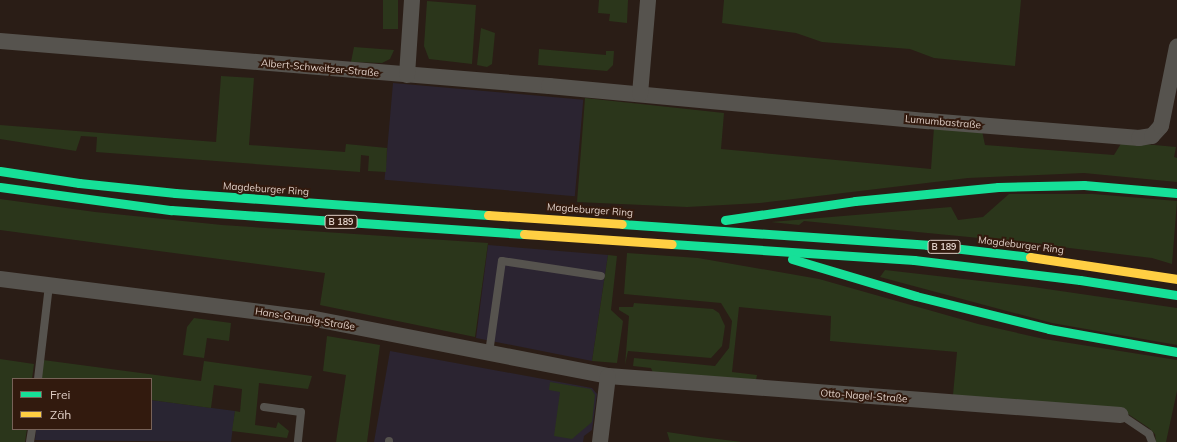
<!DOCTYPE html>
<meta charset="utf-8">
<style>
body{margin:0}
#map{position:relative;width:1177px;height:442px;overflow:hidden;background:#2a1d16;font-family:Mulish,sans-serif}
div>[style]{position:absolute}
.commercial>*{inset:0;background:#2b2431;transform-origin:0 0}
.education>*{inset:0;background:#292532}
.green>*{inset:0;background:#2b361b;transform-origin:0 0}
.lane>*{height:8px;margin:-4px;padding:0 4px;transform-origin:4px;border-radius:4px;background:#56534e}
.street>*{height:16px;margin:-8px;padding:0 8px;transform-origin:8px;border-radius:8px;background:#56534e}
.fast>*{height:9px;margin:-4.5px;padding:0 4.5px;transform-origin:4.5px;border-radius:4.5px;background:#16e098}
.slow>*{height:9px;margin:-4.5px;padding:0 4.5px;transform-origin:4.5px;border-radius:4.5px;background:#ffcf43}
span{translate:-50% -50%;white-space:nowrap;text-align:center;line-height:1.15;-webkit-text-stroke:4px #321a0e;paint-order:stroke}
.shield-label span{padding:1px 3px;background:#321a0e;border:1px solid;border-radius:3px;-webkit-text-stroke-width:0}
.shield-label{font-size:9px;color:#dfcec6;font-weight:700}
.street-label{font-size:10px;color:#dfcec6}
.legend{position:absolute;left:12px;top:378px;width:140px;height:52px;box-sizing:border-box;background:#321a0e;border:1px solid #776258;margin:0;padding:5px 7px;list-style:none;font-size:12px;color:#dfcec6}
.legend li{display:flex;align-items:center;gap:8px;height:20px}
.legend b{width:20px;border:1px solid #776258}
</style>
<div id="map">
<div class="commercial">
<i style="left:393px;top:83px;width:191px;height:97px;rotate:5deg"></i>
<i style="clip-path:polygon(488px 245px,608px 255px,592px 361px,476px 338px)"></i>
<i style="clip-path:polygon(390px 351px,592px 388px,597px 394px,592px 430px,584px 436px,583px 442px,374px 442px)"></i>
</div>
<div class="education">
<i style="clip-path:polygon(151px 400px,235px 411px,231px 442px,35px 440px,36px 429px,151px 429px)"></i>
</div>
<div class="green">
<i style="left:383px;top:0;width:15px;height:29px"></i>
<i style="clip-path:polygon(599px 0,628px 0,627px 23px,609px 21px,610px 14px,598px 13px)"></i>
<i style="clip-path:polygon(724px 0,1021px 0,1015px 66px,934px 58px,910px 49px,822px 42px,796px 33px,722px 23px)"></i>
<i style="clip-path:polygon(427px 1px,476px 5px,472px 64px,429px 59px,424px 46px)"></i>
<i style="clip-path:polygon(481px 28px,495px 33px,492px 64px,487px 67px,477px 65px)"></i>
<i style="clip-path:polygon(354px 47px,394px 50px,390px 59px,382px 63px,351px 62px)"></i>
<i style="clip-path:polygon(539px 49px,606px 55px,606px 51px,614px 51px,613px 65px,607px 71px,538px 65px)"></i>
<i style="clip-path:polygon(221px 76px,254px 78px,249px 145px,345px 152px,346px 144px,387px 148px,386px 172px,368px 171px,369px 156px,361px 155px,360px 172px,96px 152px,97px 137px,81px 136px,76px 151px,0 139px,0 125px,216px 142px)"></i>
<i style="clip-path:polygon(585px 98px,724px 113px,721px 149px,931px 169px,934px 127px,982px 131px,985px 145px,1114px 155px,1122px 142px,1176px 147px,1174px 157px,1177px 158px,1177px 182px,1084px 173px,968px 178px,760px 203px,687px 207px,577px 202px)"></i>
<i style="clip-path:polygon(1009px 194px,1093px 194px,1177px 201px,1172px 264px,1152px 258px,1020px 242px,804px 221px,799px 225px,771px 222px,951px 207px,958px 220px,983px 217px)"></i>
<i style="clip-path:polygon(0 199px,95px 212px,222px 225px,488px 243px,475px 337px,320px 305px,325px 273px,0 230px)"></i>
<i style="clip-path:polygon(627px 253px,698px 258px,819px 279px,978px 324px,1044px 339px,1177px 360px,1177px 391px,1166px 442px,1156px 442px,1155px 434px,1149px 428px,1122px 410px,953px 395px,957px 352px,830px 341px,831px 316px,739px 307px,732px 372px,757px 375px,756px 380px,653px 373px,651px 368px,633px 366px,634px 358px,715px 366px,729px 348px,732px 321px,721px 303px,624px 294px)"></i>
<i style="clip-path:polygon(608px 255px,617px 256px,611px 310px,623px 321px,617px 363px,592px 361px)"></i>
<i style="clip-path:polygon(885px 270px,1033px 287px,1177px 308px,1177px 345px,1052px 323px,880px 277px)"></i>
<i style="clip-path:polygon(634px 303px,713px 309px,719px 313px,725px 326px,722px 346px,711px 358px,628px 351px,625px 365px,629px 316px,619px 310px,619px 307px,633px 307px)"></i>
<i style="clip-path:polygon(194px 318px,231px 323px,229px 341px,207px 338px,204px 358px,183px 355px,187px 327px)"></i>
<i style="clip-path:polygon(327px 336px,380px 345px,367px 442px,336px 442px,346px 375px,323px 371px)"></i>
<i style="clip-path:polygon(0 359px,34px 364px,32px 379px,13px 379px,13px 429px,27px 429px,25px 442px,0 442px)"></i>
<i style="clip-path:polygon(43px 360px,201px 381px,204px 361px,312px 376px,308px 389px,259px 383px,255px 425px,276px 428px,278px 422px,289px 431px,287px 438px,232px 431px,235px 411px,240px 412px,242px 389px,214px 385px,211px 408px,151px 400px,151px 379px,40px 379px)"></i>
<i style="clip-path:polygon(550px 382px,591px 389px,595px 395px,592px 422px,572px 439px,554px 436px,560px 392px,549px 390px)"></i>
<i style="clip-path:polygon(667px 432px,701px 437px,742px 442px,670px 442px)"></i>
</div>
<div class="lane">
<i style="left:489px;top:353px;width:93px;rotate:-82deg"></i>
<i style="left:502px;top:261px;width:100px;rotate:8.6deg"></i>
<i style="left:38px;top:379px;width:95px;rotate:-83.3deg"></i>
<i style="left:264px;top:407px;width:37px;rotate:8deg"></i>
<i style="left:301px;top:412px;width:30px;rotate:96deg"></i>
<i style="left:1121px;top:415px;width:34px;rotate:34deg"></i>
<i style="left:1149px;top:434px;width:9px;rotate:69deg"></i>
<i style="left:30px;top:442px;width:13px;rotate:-81deg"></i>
<i style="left:389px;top:442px;width:1px;rotate:-90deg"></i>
</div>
<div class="street">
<i style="left:0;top:41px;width:551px;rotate:4.69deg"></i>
<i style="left:549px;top:86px;width:381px;rotate:5.3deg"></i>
<i style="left:928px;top:121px;width:212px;rotate:4.6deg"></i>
<i style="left:1139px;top:138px;width:13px;rotate:-9deg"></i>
<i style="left:1152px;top:136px;width:13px;rotate:-48deg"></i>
<i style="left:1161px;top:126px;width:81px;rotate:-78.6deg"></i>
<i style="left:407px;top:75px;width:75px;rotate:-86.2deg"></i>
<i style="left:640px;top:94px;width:94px;rotate:-85.1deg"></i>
<i style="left:0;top:279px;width:312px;rotate:7.2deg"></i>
<i style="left:310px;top:318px;width:304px;rotate:11deg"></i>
<i style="left:608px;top:376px;width:514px;rotate:4.35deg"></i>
<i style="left:600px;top:442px;width:66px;rotate:-83.1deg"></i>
</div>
<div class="fast">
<i style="left:0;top:171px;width:80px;rotate:8.6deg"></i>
<i style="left:79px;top:183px;width:97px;rotate:5.9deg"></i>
<i style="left:175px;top:193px;width:314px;rotate:4deg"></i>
<i style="left:0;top:187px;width:173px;rotate:7.7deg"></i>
<i style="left:171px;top:210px;width:354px;rotate:3.9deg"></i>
<i style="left:725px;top:220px;width:131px;rotate:-8.3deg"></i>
<i style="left:855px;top:201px;width:144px;rotate:-5.6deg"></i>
<i style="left:998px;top:187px;width:86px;rotate:-1.3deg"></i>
<i style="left:1084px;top:185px;width:93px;rotate:4.9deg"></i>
<i style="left:622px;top:224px;width:306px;rotate:3.9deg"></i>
<i style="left:927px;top:245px;width:104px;rotate:6.6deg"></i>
<i style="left:672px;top:244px;width:243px;rotate:3.8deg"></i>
<i style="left:914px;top:260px;width:167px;rotate:6.9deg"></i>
<i style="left:1080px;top:280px;width:98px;rotate:8.8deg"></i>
<i style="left:792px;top:259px;width:129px;rotate:16.6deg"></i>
<i style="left:916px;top:296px;width:137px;rotate:13.9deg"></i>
<i style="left:1049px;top:329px;width:130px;rotate:10.2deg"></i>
</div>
<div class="slow">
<i style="left:488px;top:215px;width:134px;rotate:3.8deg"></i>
<i style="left:524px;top:234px;width:148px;rotate:3.9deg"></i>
<i style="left:1030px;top:257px;width:149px;rotate:8.5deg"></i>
</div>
<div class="shield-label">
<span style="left:341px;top:222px">B 189</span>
<span style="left:944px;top:247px">B 189</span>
</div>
<div class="street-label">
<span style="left:320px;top:68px;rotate:5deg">Albert-Schweitzer-Straße</span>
<span style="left:943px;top:122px;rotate:5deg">Lumumbastraße</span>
<span style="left:266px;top:189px;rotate:4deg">Magdeburger Ring</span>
<span style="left:590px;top:210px;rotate:4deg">Magdeburger Ring</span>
<span style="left:1021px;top:245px;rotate:7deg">Magdeburger Ring</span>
<span style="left:305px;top:319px;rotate:9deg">Hans-Grundig-Straße</span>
<span style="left:864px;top:396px;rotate:4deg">Otto-Nagel-Straße</span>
</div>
<ul class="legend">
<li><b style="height:5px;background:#16e098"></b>Frei</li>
<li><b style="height:5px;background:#ffcf43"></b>Zäh</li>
</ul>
</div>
